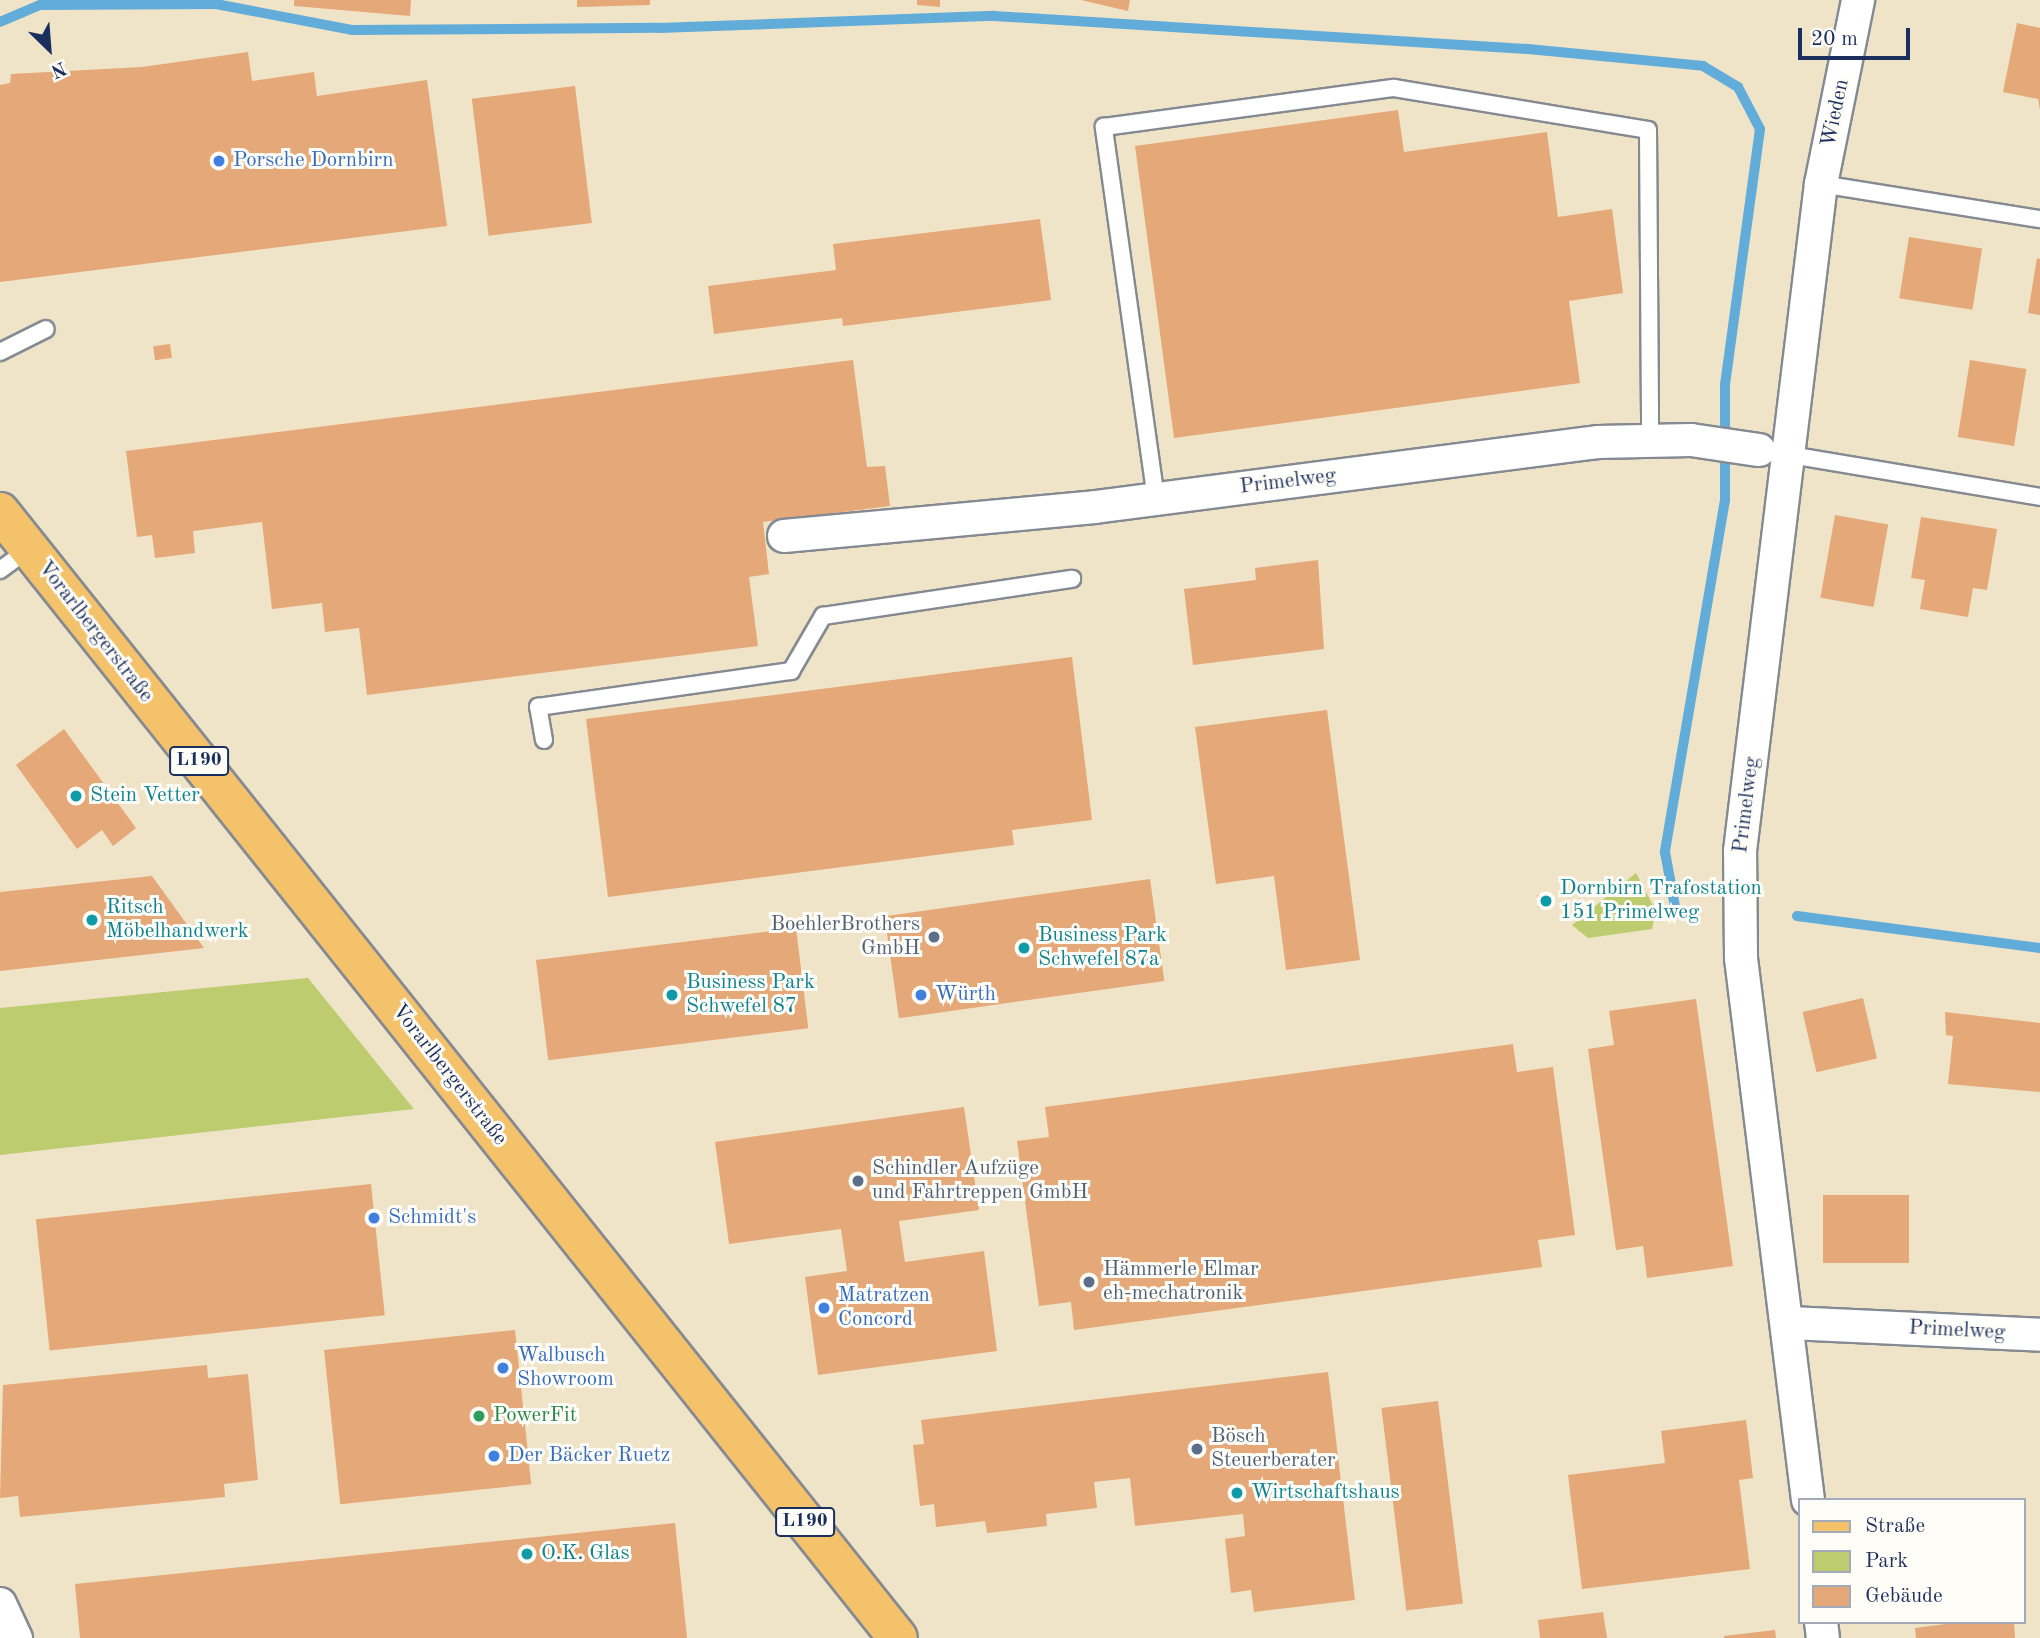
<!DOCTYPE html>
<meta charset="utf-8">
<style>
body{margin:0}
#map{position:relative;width:2040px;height:1638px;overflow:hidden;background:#efe4c7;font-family:"Old Standard TT",serif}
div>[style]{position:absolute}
.green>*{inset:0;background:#bccc6f}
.stream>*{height:10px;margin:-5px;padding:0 5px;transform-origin:5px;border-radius:5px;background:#62acda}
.building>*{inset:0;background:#e5a878;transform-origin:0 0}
.roads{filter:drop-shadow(2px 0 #858a92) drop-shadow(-2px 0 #858a92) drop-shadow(0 2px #858a92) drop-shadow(0 -2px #858a92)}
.service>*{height:16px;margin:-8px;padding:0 8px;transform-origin:8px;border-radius:8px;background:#fff}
.minor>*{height:32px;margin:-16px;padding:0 16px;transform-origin:16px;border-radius:16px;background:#fff}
.primary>*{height:38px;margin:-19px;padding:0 19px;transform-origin:19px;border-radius:19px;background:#f3c26a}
.dots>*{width:19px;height:19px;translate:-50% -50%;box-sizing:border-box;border:4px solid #fdfcf7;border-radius:50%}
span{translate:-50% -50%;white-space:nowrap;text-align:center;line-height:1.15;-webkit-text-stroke:6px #fdfcf7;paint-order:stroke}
.shield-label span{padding:2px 5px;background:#fdfcf7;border:2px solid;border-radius:5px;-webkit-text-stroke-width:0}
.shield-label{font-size:19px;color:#1b2f5e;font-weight:700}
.street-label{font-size:21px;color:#1b2f5e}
.shop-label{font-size:21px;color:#366cbe}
.left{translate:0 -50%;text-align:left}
.culture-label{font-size:21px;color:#0d838f}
.service-label{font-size:21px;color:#4e5e75}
.right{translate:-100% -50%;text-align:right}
.leisure-label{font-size:21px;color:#27864d}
.legend{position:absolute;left:1798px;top:1498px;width:228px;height:126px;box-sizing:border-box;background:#fdfcf7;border:2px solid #a3aaba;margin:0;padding:9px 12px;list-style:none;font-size:21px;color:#1b2f5e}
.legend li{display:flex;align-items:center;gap:14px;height:35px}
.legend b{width:35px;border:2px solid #a3aaba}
.north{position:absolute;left:14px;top:14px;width:70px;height:70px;-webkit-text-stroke:5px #fdfcf7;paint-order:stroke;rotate:155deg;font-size:19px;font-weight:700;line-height:28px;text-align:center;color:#1b2f5e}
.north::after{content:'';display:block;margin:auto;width:24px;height:32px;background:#1b2f5e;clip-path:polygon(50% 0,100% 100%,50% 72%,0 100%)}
.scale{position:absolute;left:1798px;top:28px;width:112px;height:32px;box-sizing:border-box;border:4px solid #1b2f5e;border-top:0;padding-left:9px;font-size:21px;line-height:24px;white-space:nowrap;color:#1b2f5e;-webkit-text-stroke:5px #fdfcf7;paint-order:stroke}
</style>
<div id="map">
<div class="green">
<i style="clip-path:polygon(1636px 873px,1656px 911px,1652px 929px,1588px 938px,1572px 925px)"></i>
<i style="clip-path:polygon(308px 978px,414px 1109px,0 1155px,0 1008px)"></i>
</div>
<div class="stream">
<i style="left:0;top:22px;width:43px;rotate:-23deg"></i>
<i style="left:40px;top:5px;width:176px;rotate:-0.3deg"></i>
<i style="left:216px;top:4px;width:138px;rotate:10.8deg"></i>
<i style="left:352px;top:30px;width:307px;rotate:-0.4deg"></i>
<i style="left:659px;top:28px;width:335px;rotate:-2.1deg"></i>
<i style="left:994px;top:16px;width:535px;rotate:3.54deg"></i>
<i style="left:1528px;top:49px;width:176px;rotate:5.5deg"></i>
<i style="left:1703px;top:66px;width:41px;rotate:31deg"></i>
<i style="left:1738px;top:87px;width:47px;rotate:62.4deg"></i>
<i style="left:1760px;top:129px;width:259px;rotate:97.8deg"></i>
<i style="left:1725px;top:386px;width:114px;rotate:90deg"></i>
<i style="left:1725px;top:500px;width:357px;rotate:99.7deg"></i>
<i style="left:1665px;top:852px;width:61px;rotate:79.6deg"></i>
<i style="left:1676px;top:912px;width:5px;rotate:11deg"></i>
<i style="left:1797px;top:916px;width:245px;rotate:7.5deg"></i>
</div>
<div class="building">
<i style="clip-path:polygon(294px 0,411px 0,410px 16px,294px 6px)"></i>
<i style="clip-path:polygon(577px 0,650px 0,650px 5px,577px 7px)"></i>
<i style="clip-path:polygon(917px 0,940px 0,940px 7px,917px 5px)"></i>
<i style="clip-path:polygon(1081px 0,1130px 0,1128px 11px)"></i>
<i style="clip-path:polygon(2017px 23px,2040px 28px,2040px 110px,2038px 99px,2003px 92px)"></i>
<i style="clip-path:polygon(248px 52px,252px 81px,314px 72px,317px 96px,427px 80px,447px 226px,0 282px,0 85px,10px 83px,11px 74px,142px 67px)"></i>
<i style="left:575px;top:86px;width:138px;height:104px;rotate:83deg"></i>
<i style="clip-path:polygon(1398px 110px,1404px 152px,1547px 132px,1558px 217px,1612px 209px,1623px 293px,1569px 301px,1580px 383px,1174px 438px,1135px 146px)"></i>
<i style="clip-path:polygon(1040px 219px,1051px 300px,843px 326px,842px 318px,714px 334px,708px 286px,836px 270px,833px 244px)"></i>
<i style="left:1909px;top:237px;width:74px;height:62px;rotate:9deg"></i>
<i style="clip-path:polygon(2037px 258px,2040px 259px,2040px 315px,2028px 313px)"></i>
<i style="left:170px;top:344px;width:14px;height:17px;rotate:82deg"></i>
<i style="clip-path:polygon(853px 360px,867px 467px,885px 466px,890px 506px,763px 522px,769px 574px,749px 577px,758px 646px,367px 695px,359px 628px,325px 632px,322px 603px,272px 609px,262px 522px,193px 531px,195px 553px,155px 558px,152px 535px,137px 537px,126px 451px)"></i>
<i style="left:1970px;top:360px;width:57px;height:78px;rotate:9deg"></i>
<i style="left:1835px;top:515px;width:54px;height:84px;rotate:10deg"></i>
<i style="clip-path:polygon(1921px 517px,1997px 529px,1987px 590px,1973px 588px,1968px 617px,1920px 609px,1925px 580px,1911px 578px)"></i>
<i style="clip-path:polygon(1318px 560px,1324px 649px,1193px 665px,1184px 589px,1256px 580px,1255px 568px)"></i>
<i style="clip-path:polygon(1072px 657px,1092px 820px,1012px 830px,1014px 845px,608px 897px,586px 719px)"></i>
<i style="clip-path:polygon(1327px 710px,1360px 960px,1286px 970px,1274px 876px,1216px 884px,1195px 727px)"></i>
<i style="clip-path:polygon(64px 729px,136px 828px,113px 846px,102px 830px,77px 849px,16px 765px)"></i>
<i style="clip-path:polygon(152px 876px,204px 948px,0 971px,0 892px)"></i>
<i style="left:1150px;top:879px;width:103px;height:268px;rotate:82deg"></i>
<i style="left:1553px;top:894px;width:13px;height:16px;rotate:86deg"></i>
<i style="left:796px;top:928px;width:101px;height:262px;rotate:83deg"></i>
<i style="left:1863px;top:998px;width:62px;height:62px;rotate:77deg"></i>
<i style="clip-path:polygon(1696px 999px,1733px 1266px,1647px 1278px,1643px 1246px,1616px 1250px,1588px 1049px,1614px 1045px,1609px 1011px)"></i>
<i style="clip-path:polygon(1945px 1012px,2040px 1023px,2040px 1092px,1948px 1084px,1953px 1036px,1946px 1035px)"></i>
<i style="clip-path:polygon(1513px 1044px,1517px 1072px,1553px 1067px,1575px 1235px,1538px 1240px,1542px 1267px,1074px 1330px,1071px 1302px,1039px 1306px,1017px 1141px,1049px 1137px,1045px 1107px)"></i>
<i style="clip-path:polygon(964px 1107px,979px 1210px,899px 1221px,905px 1262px,984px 1251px,997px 1351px,818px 1375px,805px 1277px,847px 1271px,841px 1229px,729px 1244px,715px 1142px)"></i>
<i style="left:371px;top:1184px;width:132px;height:337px;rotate:84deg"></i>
<i style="left:1823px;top:1195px;width:86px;height:68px"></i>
<i style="left:515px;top:1330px;width:155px;height:192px;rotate:84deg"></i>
<i style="clip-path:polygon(207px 1365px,208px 1378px,248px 1374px,258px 1480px,224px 1484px,225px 1497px,20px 1517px,18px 1496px,0 1498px,3px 1385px)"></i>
<i style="clip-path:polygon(1328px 1372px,1355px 1600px,1254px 1612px,1251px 1590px,1231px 1593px,1225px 1539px,1245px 1536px,1243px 1514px,1135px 1526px,1130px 1478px,1094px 1482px,1097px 1508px,1046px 1514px,1047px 1526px,987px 1533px,985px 1521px,936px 1527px,934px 1504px,920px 1506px,913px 1445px,924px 1444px,921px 1420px)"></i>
<i style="left:1438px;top:1401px;width:204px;height:57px;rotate:83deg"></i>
<i style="clip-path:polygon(1746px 1420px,1753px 1478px,1739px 1480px,1750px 1569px,1582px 1589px,1568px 1475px,1665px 1463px,1661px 1431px)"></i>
<i style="clip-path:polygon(675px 1523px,687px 1638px,80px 1638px,75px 1584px)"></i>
<i style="clip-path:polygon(1603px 1612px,1607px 1638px,1540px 1638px,1538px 1620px)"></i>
<i style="clip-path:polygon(1961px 1622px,2014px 1622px,2015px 1638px,1916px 1638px,1915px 1628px)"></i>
<i style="clip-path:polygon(1775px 1630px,1776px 1638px,1724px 1638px,1724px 1636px)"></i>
</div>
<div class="roads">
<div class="service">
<i style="left:1821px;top:184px;width:222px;rotate:9.1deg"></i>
<i style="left:0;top:352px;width:51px;rotate:-26.6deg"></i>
<i style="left:1784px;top:454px;width:260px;rotate:9.5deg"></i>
<i style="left:1156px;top:499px;width:376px;rotate:-98deg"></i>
<i style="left:1104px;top:127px;width:293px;rotate:-7.7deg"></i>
<i style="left:1394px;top:88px;width:257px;rotate:9.4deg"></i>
<i style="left:1648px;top:130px;width:311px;rotate:89.6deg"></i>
<i style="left:0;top:570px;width:36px;rotate:-36deg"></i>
<i style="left:544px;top:740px;width:34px;rotate:-100deg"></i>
<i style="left:538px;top:707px;width:256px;rotate:-8.1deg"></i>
<i style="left:791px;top:671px;width:64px;rotate:-59.8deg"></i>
<i style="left:823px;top:616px;width:252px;rotate:-8.5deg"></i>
</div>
<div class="minor">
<i style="left:784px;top:536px;width:312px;rotate:-5.3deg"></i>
<i style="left:1095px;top:507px;width:507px;rotate:-7.36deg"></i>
<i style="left:1598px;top:442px;width:93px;rotate:-1.2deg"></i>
<i style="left:1691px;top:440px;width:69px;rotate:8.4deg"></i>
<i style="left:1790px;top:1323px;width:250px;rotate:2.7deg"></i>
<i style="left:1808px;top:1500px;width:546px;rotate:-97.05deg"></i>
<i style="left:1741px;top:958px;width:107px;rotate:-90.5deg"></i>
<i style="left:1740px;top:851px;width:672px;rotate:-83.08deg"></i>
<i style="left:1821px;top:184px;width:188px;rotate:-78.6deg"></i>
<i style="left:0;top:1604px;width:38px;rotate:65deg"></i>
<i style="left:1821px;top:1622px;width:16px;rotate:83deg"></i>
</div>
<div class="primary">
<i style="left:0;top:512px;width:1440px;rotate:51.43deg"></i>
</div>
</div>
<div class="dots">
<i style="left:219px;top:161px;background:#3f7fe0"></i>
<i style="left:76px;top:796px;background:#0f9aa8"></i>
<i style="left:1546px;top:901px;background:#0f9aa8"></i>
<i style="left:92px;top:920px;background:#0f9aa8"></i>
<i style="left:934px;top:937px;background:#5c6f8a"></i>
<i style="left:1024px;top:948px;background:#0f9aa8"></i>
<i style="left:672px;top:995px;background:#0f9aa8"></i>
<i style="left:921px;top:995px;background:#3f7fe0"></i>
<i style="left:858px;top:1181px;background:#5c6f8a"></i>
<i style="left:374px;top:1218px;background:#3f7fe0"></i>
<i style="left:1089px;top:1282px;background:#5c6f8a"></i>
<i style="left:824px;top:1308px;background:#3f7fe0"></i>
<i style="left:503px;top:1368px;background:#3f7fe0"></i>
<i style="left:479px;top:1416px;background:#2e9e5b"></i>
<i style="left:1197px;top:1449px;background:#5c6f8a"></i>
<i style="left:494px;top:1456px;background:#3f7fe0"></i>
<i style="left:1237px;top:1493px;background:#0f9aa8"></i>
<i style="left:527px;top:1554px;background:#0f9aa8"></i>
</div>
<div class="shield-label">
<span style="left:199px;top:761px">L190</span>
<span style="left:805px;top:1522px">L190</span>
</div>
<div class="street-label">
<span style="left:1836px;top:113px;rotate:-78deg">Wieden</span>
<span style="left:1288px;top:482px;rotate:-7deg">Primelweg</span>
<span style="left:95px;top:632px;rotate:52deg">Vorarlbergerstraße</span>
<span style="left:1747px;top:805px;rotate:-83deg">Primelweg</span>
<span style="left:449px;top:1075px;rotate:52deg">Vorarlbergerstraße</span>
<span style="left:1957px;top:1331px;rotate:3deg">Primelweg</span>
</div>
<div class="shop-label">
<span class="left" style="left:233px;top:161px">Porsche Dornbirn</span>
<span class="left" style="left:935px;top:995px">Würth</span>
<span class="left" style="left:388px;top:1218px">Schmidt's</span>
<span class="left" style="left:838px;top:1308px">Matratzen<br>Concord</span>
<span class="left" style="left:517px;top:1368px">Walbusch<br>Showroom</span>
<span class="left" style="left:508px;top:1456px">Der Bäcker Ruetz</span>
</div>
<div class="culture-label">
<span class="left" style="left:90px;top:796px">Stein Vetter</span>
<span class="left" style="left:1560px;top:901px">Dornbirn Trafostation<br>151 Primelweg</span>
<span class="left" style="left:106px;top:920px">Ritsch<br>Möbelhandwerk</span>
<span class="left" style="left:1038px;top:948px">Business Park<br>Schwefel 87a</span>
<span class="left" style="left:686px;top:995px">Business Park<br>Schwefel 87</span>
<span class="left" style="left:1251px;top:1493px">Wirtschaftshaus</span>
<span class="left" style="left:541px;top:1554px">O.K. Glas</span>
</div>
<div class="service-label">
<span class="right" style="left:920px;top:937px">BoehlerBrothers<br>GmbH</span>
<span class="left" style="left:872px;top:1181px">Schindler Aufzüge<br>und Fahrtreppen GmbH</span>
<span class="left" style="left:1103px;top:1282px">Hämmerle Elmar<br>eh-mechatronik</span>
<span class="left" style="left:1211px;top:1449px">Bösch<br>Steuerberater</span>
</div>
<div class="leisure-label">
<span class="left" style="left:493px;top:1416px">PowerFit</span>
</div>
<ul class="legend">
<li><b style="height:9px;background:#f3c26a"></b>Straße</li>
<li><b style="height:19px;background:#bccc6f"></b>Park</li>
<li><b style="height:19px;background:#e5a878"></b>Gebäude</li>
</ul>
<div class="north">N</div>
<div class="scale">20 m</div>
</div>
